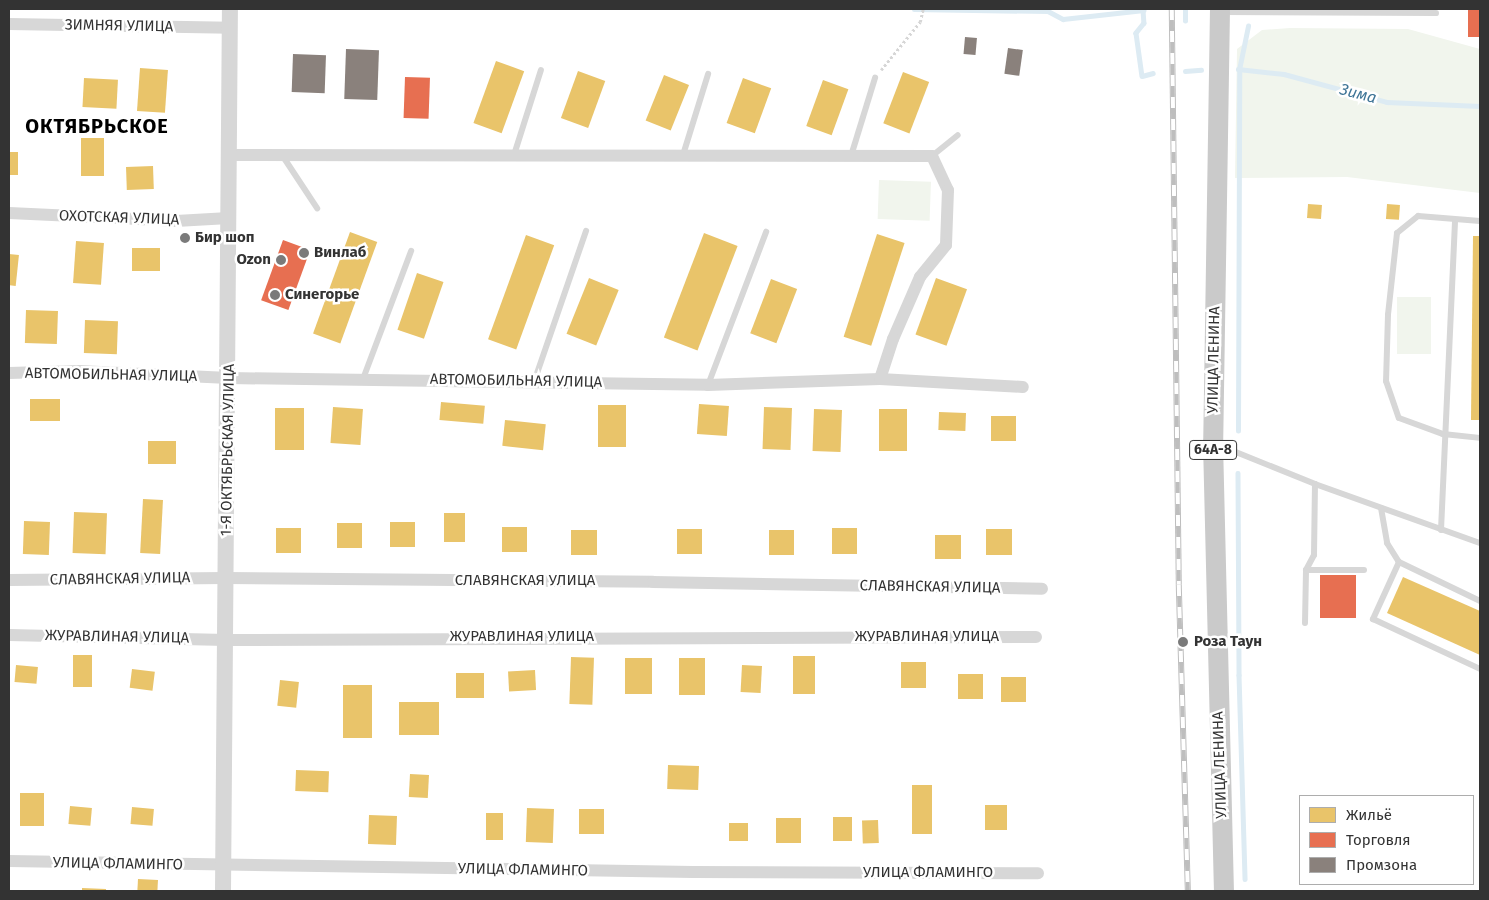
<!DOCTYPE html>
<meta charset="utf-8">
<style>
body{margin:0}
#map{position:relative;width:1489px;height:900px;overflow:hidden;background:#fff;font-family:"Fira Sans",sans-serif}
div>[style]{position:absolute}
.green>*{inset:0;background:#f1f5ed;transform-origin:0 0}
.homes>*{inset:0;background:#e9c46a;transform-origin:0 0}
.shops>*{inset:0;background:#e76f51;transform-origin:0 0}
.industry>*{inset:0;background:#8a817c;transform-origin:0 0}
.stream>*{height:4.5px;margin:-2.25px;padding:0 2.25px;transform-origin:2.25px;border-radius:2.25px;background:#ddebf3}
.path>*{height:2.5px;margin-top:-1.25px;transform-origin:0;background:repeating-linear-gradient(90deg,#d6d6d6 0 2.5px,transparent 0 5px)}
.service>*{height:6px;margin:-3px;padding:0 3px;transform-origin:3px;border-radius:3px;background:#d7d7d7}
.minor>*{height:12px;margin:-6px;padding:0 6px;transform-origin:6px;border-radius:6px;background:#d7d7d7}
.tertiary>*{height:16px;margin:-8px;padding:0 8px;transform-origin:8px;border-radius:8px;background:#d7d7d7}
.primary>*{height:20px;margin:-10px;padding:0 10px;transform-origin:10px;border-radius:10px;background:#cacaca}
.rail>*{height:5.5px;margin-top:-2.75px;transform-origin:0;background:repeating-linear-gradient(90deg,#fff 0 11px,#bebebe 0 22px);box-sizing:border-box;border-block:1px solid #bebebe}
.dots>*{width:14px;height:14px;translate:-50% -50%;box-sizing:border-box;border:2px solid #fff;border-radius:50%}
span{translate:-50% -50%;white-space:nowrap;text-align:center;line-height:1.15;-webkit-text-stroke:5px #fff;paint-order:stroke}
.shield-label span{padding:1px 4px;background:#fff;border:1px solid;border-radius:4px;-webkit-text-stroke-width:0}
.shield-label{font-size:14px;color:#333;font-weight:700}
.street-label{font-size:15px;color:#333}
.poi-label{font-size:15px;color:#333;font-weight:700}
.left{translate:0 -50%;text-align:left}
.right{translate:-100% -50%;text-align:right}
.water-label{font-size:16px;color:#3f7597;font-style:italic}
.district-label{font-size:20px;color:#000;font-weight:700;letter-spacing:1px}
.frame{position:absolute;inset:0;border:10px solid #333;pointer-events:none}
.legend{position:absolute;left:1299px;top:795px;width:175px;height:90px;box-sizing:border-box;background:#fff;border:1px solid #adadad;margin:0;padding:6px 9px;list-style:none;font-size:15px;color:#333}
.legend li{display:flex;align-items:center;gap:10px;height:25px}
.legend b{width:25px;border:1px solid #adadad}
</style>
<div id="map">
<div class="green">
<i style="clip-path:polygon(1290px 28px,1408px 29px,1480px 49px,1480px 193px,1347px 177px,1235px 178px,1237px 49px,1262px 30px)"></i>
<i style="left:879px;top:180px;width:52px;height:39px;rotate:2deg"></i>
<i style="left:1397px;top:297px;width:34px;height:57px"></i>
</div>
<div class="homes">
<i style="left:496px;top:61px;width:30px;height:66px;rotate:20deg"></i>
<i style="left:140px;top:68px;width:28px;height:43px;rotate:4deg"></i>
<i style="left:578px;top:71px;width:29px;height:50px;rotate:20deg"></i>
<i style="left:903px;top:72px;width:28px;height:55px;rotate:21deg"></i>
<i style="left:664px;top:75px;width:27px;height:49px;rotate:22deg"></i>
<i style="left:84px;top:78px;width:34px;height:29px;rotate:3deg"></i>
<i style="left:743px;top:78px;width:30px;height:48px;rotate:20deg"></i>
<i style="left:823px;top:80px;width:27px;height:49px;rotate:20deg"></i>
<i style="left:81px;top:138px;width:23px;height:38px"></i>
<i style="left:9px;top:152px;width:9px;height:23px"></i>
<i style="left:153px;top:166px;width:23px;height:27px;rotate:88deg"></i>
<i style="left:1308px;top:204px;width:14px;height:14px;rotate:4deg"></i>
<i style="left:1387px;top:204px;width:13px;height:15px;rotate:4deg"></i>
<i style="left:350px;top:232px;width:29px;height:108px;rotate:20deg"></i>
<i style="left:704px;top:233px;width:36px;height:112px;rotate:21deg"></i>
<i style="left:877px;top:234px;width:29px;height:108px;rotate:18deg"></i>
<i style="left:526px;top:235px;width:30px;height:111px;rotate:20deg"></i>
<i style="clip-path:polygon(1473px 236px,1480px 236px,1480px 420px,1471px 420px)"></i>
<i style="left:76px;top:241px;width:28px;height:42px;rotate:4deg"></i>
<i style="left:132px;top:248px;width:28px;height:23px"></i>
<i style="left:9px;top:254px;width:10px;height:31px;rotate:6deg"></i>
<i style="left:417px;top:273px;width:28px;height:60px;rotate:19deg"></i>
<i style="left:589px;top:278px;width:32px;height:60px;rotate:22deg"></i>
<i style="left:936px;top:278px;width:33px;height:60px;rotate:20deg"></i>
<i style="left:771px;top:279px;width:28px;height:58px;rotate:21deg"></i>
<i style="left:26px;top:310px;width:32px;height:33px;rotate:2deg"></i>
<i style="left:85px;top:320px;width:33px;height:33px;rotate:2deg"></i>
<i style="left:30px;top:399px;width:30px;height:22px"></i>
<i style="left:441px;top:402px;width:44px;height:18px;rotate:5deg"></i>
<i style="left:699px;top:404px;width:30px;height:30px;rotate:4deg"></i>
<i style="left:598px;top:405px;width:28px;height:42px"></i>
<i style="left:333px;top:407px;width:30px;height:36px;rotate:4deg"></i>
<i style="left:764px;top:407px;width:28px;height:42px;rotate:2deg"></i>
<i style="left:275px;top:408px;width:29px;height:42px"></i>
<i style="left:814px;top:409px;width:28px;height:42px;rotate:2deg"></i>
<i style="left:879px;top:409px;width:28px;height:42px"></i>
<i style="left:939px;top:412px;width:27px;height:18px;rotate:2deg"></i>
<i style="left:991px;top:416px;width:25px;height:25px"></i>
<i style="left:505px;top:420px;width:41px;height:26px;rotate:6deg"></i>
<i style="left:148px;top:441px;width:28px;height:23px"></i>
<i style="left:143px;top:499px;width:20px;height:54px;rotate:3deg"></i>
<i style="left:74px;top:512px;width:33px;height:41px;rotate:2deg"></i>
<i style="left:444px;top:513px;width:21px;height:29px"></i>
<i style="left:24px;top:521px;width:26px;height:33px;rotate:2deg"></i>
<i style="left:390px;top:522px;width:25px;height:25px"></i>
<i style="left:337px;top:523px;width:25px;height:25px"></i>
<i style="left:502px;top:527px;width:25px;height:25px"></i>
<i style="left:276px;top:528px;width:25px;height:25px"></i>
<i style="left:832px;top:528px;width:25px;height:26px"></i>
<i style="left:677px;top:529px;width:25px;height:25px"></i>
<i style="left:1012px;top:529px;width:26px;height:26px;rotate:90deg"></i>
<i style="left:571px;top:530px;width:26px;height:25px"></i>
<i style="left:769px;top:530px;width:25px;height:25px"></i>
<i style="left:935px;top:535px;width:26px;height:24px"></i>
<i style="clip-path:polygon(1403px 577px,1480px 611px,1480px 655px,1387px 613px)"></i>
<i style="left:73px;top:655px;width:19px;height:32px"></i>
<i style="left:793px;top:656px;width:22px;height:38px"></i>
<i style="left:571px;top:657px;width:23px;height:47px;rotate:2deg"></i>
<i style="left:625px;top:658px;width:27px;height:36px"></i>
<i style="left:679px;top:658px;width:26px;height:37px"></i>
<i style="left:926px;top:662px;width:26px;height:25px;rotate:90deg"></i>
<i style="left:16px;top:665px;width:22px;height:17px;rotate:5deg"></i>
<i style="left:742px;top:665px;width:20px;height:27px;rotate:3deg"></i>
<i style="left:132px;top:669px;width:23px;height:19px;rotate:7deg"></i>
<i style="left:535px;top:670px;width:20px;height:27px;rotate:87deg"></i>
<i style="left:484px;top:673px;width:25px;height:28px;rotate:90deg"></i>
<i style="left:958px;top:674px;width:25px;height:25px"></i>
<i style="left:1001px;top:677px;width:25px;height:25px"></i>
<i style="left:280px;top:680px;width:19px;height:26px;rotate:6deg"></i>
<i style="left:343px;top:685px;width:29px;height:53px"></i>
<i style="left:399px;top:702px;width:40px;height:33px"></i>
<i style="left:668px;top:765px;width:31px;height:24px;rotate:2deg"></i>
<i style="left:296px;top:770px;width:33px;height:21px;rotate:2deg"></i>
<i style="left:410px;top:774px;width:19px;height:23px;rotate:3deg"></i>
<i style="left:912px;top:785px;width:20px;height:49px"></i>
<i style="left:20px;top:793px;width:24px;height:33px"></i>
<i style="left:1007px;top:805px;width:25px;height:22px;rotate:90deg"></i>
<i style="left:70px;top:806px;width:22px;height:18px;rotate:5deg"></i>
<i style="left:132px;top:807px;width:22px;height:17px;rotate:5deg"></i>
<i style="left:527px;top:808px;width:27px;height:34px;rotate:2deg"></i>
<i style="left:579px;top:809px;width:25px;height:25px"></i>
<i style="left:486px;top:813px;width:17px;height:27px"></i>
<i style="left:369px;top:815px;width:28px;height:29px;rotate:2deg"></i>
<i style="left:833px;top:817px;width:19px;height:24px"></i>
<i style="left:776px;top:818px;width:25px;height:25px"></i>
<i style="left:878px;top:820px;width:23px;height:16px;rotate:88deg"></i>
<i style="left:729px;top:823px;width:19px;height:18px"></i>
<i style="left:138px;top:879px;width:20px;height:12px;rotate:3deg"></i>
<i style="clip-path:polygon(82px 888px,106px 889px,106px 891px,82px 891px)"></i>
</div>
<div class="shops">
<i style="left:1468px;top:9px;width:12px;height:28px"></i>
<i style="left:405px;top:77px;width:25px;height:41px;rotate:2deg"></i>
<i style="left:283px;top:240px;width:29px;height:64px;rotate:20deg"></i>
<i style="left:1320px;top:575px;width:36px;height:43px"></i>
</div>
<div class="industry">
<i style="left:965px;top:37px;width:12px;height:17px;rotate:5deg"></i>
<i style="left:1008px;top:48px;width:15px;height:26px;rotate:8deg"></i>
<i style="left:346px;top:49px;width:33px;height:50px;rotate:2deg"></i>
<i style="left:293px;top:54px;width:33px;height:38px;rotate:2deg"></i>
</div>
<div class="stream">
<i style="left:914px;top:9px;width:134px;rotate:0.9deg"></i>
<i style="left:1048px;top:11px;width:17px;rotate:28deg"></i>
<i style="left:1063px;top:19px;width:81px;rotate:-6.4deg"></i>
<i style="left:1143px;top:10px;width:13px;rotate:86deg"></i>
<i style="left:1144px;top:23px;width:13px;rotate:129deg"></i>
<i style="left:1136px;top:33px;width:43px;rotate:82.1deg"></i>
<i style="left:1142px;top:76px;width:11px;rotate:-15deg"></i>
<i style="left:1185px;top:21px;width:12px;rotate:-90deg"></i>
<i style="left:1238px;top:69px;width:46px;rotate:6.2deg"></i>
<i style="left:1284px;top:74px;width:107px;rotate:15.2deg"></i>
<i style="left:1387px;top:102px;width:93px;rotate:2.5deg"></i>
<i style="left:1185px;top:71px;width:16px;rotate:-4deg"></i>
<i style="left:1238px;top:431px;width:361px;rotate:-89.8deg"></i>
<i style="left:1239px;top:70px;width:45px;rotate:-78.4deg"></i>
<i style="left:1238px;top:473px;width:202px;rotate:89.7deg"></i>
<i style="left:1239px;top:675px;width:204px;rotate:88.3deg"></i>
</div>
<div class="path">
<i style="left:881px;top:70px;width:62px;rotate:-50.9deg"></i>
<i style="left:920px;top:22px;width:13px;rotate:-77deg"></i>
</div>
<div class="service">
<i style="left:1223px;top:12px;width:213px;rotate:0.3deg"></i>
<i style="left:282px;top:155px;width:64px;rotate:56.6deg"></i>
<i style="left:514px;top:155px;width:89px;rotate:-72.4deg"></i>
<i style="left:683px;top:155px;width:85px;rotate:-72.8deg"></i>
<i style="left:851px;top:156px;width:82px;rotate:-72.9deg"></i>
<i style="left:932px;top:156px;width:33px;rotate:-39deg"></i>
<i style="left:1480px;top:221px;width:62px;rotate:-175.4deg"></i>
<i style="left:1418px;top:216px;width:27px;rotate:141deg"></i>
<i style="left:1397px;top:233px;width:82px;rotate:96.3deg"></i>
<i style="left:1388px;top:315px;width:66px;rotate:91.7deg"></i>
<i style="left:1386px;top:381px;width:39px;rotate:71deg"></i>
<i style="left:1399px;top:418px;width:47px;rotate:20deg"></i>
<i style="left:1443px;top:434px;width:37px;rotate:6deg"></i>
<i style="left:363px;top:379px;width:137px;rotate:-69.4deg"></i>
<i style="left:534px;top:382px;width:160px;rotate:-71deg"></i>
<i style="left:708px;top:385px;width:164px;rotate:-69.2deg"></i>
<i style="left:1216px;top:444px;width:107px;rotate:22deg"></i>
<i style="left:1315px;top:484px;width:175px;rotate:19.7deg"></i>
<i style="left:1381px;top:508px;width:36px;rotate:80deg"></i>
<i style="left:1387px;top:543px;width:22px;rotate:58deg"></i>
<i style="left:1399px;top:562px;width:90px;rotate:25.7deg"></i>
<i style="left:1441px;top:530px;width:310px;rotate:-87.4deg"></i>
<i style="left:1399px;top:562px;width:63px;rotate:114.5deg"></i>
<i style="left:1373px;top:619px;width:118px;rotate:25deg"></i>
<i style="left:1306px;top:570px;width:58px"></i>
<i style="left:1305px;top:623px;width:53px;rotate:-88.9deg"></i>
<i style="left:1306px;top:570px;width:17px;rotate:-62deg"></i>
<i style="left:1314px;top:555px;width:71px;rotate:-89.2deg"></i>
</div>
<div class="minor">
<i style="left:9px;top:24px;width:221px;rotate:1deg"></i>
<i style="left:230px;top:155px;width:702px;rotate:0.08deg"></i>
<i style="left:932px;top:156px;width:38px;rotate:65deg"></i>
<i style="left:948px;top:190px;width:55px;rotate:92.1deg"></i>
<i style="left:946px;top:245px;width:41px;rotate:129.1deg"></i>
<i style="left:920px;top:277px;width:68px;rotate:113.5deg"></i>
<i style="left:893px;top:339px;width:42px;rotate:108deg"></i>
<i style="left:9px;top:213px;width:167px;rotate:2.7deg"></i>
<i style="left:176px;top:221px;width:53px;rotate:-3.2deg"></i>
<i style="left:9px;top:373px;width:70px;rotate:-1.6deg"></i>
<i style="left:79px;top:371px;width:150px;rotate:2.7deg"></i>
<i style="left:229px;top:378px;width:479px;rotate:0.8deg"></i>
<i style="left:708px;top:385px;width:172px;rotate:-2deg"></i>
<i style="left:880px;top:379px;width:143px;rotate:3.2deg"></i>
<i style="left:9px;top:580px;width:217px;rotate:-0.5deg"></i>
<i style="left:226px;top:578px;width:427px;rotate:0.5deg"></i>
<i style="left:653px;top:582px;width:389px;rotate:1deg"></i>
<i style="left:9px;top:635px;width:217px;rotate:1.3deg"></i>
<i style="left:226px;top:640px;width:810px;rotate:-0.21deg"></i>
<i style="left:9px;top:861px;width:684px;rotate:0.92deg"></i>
<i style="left:693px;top:872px;width:345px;rotate:0.2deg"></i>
</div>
<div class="tertiary">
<i style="left:223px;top:891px;width:882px;rotate:-89.55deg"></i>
</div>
<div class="primary">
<i style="left:1220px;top:9px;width:434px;rotate:90.9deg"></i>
<i style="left:1213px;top:443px;width:448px;rotate:88.6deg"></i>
</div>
<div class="rail">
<i style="left:1172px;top:9px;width:576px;rotate:89.3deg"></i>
<i style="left:1179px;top:585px;width:306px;rotate:88.3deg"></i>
</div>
<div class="dots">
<i style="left:185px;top:238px;background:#7a7a7a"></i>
<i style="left:304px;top:253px;background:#7a7a7a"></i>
<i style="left:281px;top:260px;background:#7a7a7a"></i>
<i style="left:275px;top:295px;background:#7a7a7a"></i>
<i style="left:1183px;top:642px;background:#7a7a7a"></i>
</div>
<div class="shield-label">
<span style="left:1213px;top:450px">64А-8</span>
</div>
<div class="street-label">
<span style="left:119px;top:26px;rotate:1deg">ЗИМНЯЯ УЛИЦА</span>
<span style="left:119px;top:218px;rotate:2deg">ОХОТСКАЯ УЛИЦА</span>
<span style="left:1214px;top:360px;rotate:-89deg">УЛИЦА ЛЕНИНА</span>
<span style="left:111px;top:375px;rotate:1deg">АВТОМОБИЛЬНАЯ УЛИЦА</span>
<span style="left:516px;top:381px;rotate:1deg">АВТОМОБИЛЬНАЯ УЛИЦА</span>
<span style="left:228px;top:450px;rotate:-89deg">1-Я ОКТЯБРЬСКАЯ УЛИЦА</span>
<span style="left:120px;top:579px;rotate:-1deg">СЛАВЯНСКАЯ УЛИЦА</span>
<span style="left:525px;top:581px">СЛАВЯНСКАЯ УЛИЦА</span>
<span style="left:930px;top:587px;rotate:1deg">СЛАВЯНСКАЯ УЛИЦА</span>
<span style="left:117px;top:637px;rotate:1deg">ЖУРАВЛИНАЯ УЛИЦА</span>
<span style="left:522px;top:637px">ЖУРАВЛИНАЯ УЛИЦА</span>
<span style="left:927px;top:637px">ЖУРАВЛИНАЯ УЛИЦА</span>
<span style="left:1220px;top:765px;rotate:-92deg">УЛИЦА ЛЕНИНА</span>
<span style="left:118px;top:864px;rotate:1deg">УЛИЦА ФЛАМИНГО</span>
<span style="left:523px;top:870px;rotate:1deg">УЛИЦА ФЛАМИНГО</span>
<span style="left:928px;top:873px">УЛИЦА ФЛАМИНГО</span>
</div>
<div class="poi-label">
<span class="left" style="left:195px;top:238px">Бир шоп</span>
<span class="left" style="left:314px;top:253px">Винлаб</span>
<span class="right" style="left:271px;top:260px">Ozon</span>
<span class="left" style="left:285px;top:295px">Синегорье</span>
<span class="left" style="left:1194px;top:642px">Роза Таун</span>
</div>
<div class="water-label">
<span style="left:1358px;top:94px;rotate:15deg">Зима</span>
</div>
<div class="district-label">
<span style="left:97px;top:126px">ОКТЯБРЬСКОЕ</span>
</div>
<div class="frame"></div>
<ul class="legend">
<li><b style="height:14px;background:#e9c46a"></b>Жильё</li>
<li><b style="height:14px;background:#e76f51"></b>Торговля</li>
<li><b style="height:14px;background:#8a817c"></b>Промзона</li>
</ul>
</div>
